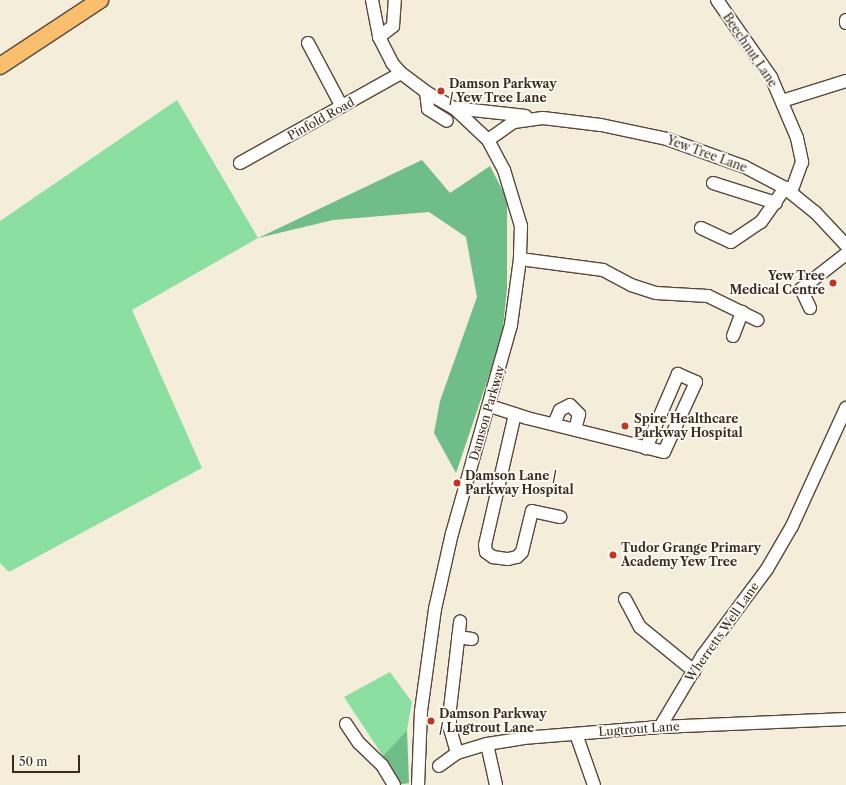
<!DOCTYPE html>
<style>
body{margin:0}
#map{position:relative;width:846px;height:785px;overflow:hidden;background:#f4edda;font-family:"Libre Caslon Text",serif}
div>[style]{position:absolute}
.green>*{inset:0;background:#8bdfa1}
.forest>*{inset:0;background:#70be87}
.roads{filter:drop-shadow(1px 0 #57473a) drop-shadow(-1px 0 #57473a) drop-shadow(0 1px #57473a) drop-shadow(0 -1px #57473a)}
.minor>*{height:12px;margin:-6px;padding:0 6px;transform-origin:6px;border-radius:6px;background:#fff}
.major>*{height:16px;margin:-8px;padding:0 8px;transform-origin:8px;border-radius:8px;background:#f9bf6d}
.dots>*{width:11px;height:11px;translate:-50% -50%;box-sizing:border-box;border:2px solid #fdfcf7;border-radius:50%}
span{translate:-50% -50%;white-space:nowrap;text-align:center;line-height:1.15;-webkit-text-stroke:3.5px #fdfcf7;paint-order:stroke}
.street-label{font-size:12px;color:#3b2a1e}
.poi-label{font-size:12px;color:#3b2a1e;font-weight:700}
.left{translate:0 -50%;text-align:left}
.right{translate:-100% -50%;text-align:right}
.scale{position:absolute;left:12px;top:755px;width:68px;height:18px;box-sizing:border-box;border:2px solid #3b2a1e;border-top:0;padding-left:5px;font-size:12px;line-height:14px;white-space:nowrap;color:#3b2a1e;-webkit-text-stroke:3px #fdfcf7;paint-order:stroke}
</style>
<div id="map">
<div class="green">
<i style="clip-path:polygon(177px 100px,258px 238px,132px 310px,202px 468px,9px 572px,0 563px,0 221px)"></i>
<i style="clip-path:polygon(390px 672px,412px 702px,407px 730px,383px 756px,344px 697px)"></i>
</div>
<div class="forest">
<i style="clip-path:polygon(422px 160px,450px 193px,490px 166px,507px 199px,507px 288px,502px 337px,456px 473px,434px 433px,440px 401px,477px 297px,466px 237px,429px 212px,333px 220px,258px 238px)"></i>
<i style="clip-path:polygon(407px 730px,409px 783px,397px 785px,383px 756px)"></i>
</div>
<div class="roads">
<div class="minor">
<i style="left:372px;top:0;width:38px;rotate:79deg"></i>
<i style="left:379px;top:37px;width:29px;rotate:63deg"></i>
<i style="left:392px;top:63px;width:13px;rotate:48deg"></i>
<i style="left:401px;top:73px;width:31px;rotate:37deg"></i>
<i style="left:426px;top:92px;width:32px;rotate:30deg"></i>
<i style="left:454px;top:108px;width:47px;rotate:43.3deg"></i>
<i style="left:488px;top:140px;width:34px;rotate:62deg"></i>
<i style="left:504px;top:170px;width:59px;rotate:73.1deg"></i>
<i style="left:521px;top:226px;width:33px;rotate:92deg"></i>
<i style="left:520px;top:259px;width:67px;rotate:97.8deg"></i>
<i style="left:511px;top:325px;width:216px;rotate:105.8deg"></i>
<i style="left:452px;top:533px;width:78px;rotate:102.6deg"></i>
<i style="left:435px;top:609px;width:103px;rotate:97.8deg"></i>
<i style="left:421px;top:711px;width:74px;rotate:92.3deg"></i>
<i style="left:717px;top:0;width:94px;rotate:55deg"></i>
<i style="left:771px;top:77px;width:66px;rotate:66.9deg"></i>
<i style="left:797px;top:138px;width:25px;rotate:78deg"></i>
<i style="left:802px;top:162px;width:32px;rotate:110deg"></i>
<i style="left:846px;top:20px;width:3px;rotate:90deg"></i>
<i style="left:379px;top:37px;width:18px;rotate:-38deg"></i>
<i style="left:393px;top:26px;width:26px;rotate:-86deg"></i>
<i style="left:308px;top:43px;width:72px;rotate:62deg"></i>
<i style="left:426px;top:92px;width:17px;rotate:83deg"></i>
<i style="left:428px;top:109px;width:22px;rotate:32deg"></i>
<i style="left:782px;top:101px;width:67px;rotate:-17.4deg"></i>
<i style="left:454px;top:108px;width:72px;rotate:6.3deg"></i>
<i style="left:488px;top:140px;width:32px;rotate:-35deg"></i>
<i style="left:514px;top:122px;width:29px;rotate:-8deg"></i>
<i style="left:543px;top:118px;width:58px;rotate:6.9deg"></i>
<i style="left:601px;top:125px;width:67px;rotate:12deg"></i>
<i style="left:667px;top:139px;width:83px;rotate:19.7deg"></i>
<i style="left:745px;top:167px;width:45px;rotate:27.7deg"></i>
<i style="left:785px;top:188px;width:38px;rotate:39deg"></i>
<i style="left:815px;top:212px;width:45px;rotate:46.8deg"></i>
<i style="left:240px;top:163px;width:184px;rotate:-29.2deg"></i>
<i style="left:713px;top:183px;width:66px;rotate:17.6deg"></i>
<i style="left:701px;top:228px;width:33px;rotate:25deg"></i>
<i style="left:731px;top:242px;width:36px;rotate:-34deg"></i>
<i style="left:761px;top:222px;width:42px;rotate:-54.8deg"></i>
<i style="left:520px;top:259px;width:84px;rotate:7.5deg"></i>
<i style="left:603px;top:270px;width:32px;rotate:28deg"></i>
<i style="left:631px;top:285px;width:26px;rotate:18deg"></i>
<i style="left:656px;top:293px;width:52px;rotate:3.3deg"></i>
<i style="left:708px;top:296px;width:55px;rotate:26.1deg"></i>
<i style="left:810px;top:308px;width:21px;rotate:-115deg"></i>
<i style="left:801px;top:289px;width:57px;rotate:-37.9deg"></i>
<i style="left:733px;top:336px;width:26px;rotate:-69deg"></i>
<i style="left:490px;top:406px;width:39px;rotate:18deg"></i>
<i style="left:527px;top:418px;width:141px;rotate:13.9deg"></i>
<i style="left:664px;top:452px;width:77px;rotate:-65.4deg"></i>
<i style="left:696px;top:382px;width:20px;rotate:-156deg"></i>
<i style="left:678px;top:374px;width:81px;rotate:113.4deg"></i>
<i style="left:515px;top:414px;width:134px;rotate:102.9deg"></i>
<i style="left:485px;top:545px;width:7px;rotate:82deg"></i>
<i style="left:486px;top:552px;width:9px;rotate:36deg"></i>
<i style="left:493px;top:557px;width:15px;rotate:8deg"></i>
<i style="left:508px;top:559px;width:9px;rotate:-13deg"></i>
<i style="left:517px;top:557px;width:7px;rotate:-45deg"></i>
<i style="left:522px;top:552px;width:42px;rotate:-76.3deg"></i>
<i style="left:532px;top:511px;width:29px;rotate:12deg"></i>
<i style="left:554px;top:424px;width:15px;rotate:-67deg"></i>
<i style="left:560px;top:410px;width:11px;rotate:-27deg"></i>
<i style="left:570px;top:405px;width:13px;rotate:45deg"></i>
<i style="left:579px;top:414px;width:16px;rotate:104deg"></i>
<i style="left:625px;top:599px;width:32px;rotate:62deg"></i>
<i style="left:640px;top:627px;width:70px;rotate:39.2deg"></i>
<i style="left:458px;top:637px;width:14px;rotate:8deg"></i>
<i style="left:346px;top:724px;width:23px;rotate:56deg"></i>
<i style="left:359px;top:743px;width:32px;rotate:44deg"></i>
<i style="left:382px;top:765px;width:23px;rotate:59deg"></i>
<i style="left:660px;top:727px;width:84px;rotate:-59.2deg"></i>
<i style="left:703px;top:655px;width:107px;rotate:-53.3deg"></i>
<i style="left:767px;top:569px;width:50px;rotate:-59.8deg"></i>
<i style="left:792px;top:526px;width:130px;rotate:-65.4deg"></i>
<i style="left:576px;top:734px;width:54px;rotate:70.6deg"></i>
<i style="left:487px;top:744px;width:42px;rotate:77.6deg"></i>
<i style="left:457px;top:753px;width:25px;rotate:-106deg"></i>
<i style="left:450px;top:729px;width:20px;rotate:-90deg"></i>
<i style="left:450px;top:709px;width:88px;rotate:-83.4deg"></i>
<i style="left:439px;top:766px;width:22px;rotate:-36deg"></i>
<i style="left:457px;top:753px;width:31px;rotate:-17deg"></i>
<i style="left:487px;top:744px;width:36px;rotate:-9deg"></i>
<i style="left:523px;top:738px;width:137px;rotate:-4.6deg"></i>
<i style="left:660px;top:727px;width:186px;rotate:-2.5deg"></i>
</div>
<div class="major">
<i style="left:0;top:66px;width:120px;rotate:-33.4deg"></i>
</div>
</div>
<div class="dots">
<i style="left:441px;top:91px;background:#c8321e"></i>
<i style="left:833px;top:283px;background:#c8321e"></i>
<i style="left:625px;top:426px;background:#c8321e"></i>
<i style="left:457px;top:483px;background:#c8321e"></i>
<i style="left:613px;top:555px;background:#c8321e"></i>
<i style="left:431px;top:721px;background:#c8321e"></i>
</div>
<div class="street-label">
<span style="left:750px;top:50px;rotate:56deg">Beechnut Lane</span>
<span style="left:321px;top:119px;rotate:-29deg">Pinfold Road</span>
<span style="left:707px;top:154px;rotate:20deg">Yew Tree Lane</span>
<span style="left:487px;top:413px;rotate:-74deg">Damson Parkway</span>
<span style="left:722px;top:632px;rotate:-55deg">Wherretts Well Lane</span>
<span style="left:639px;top:729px;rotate:-4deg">Lugtrout Lane</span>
</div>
<div class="poi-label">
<span class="left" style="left:449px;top:91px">Damson Parkway<br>/ Yew Tree Lane</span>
<span class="right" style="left:825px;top:283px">Yew Tree<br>Medical Centre</span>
<span class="left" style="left:634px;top:426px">Spire Healthcare<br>Parkway Hospital</span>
<span class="left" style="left:465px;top:483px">Damson Lane /<br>Parkway Hospital</span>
<span class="left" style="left:621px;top:555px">Tudor Grange Primary<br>Academy Yew Tree</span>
<span class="left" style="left:439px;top:721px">Damson Parkway<br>/ Lugtrout Lane</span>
</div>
<div class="scale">50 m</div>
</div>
